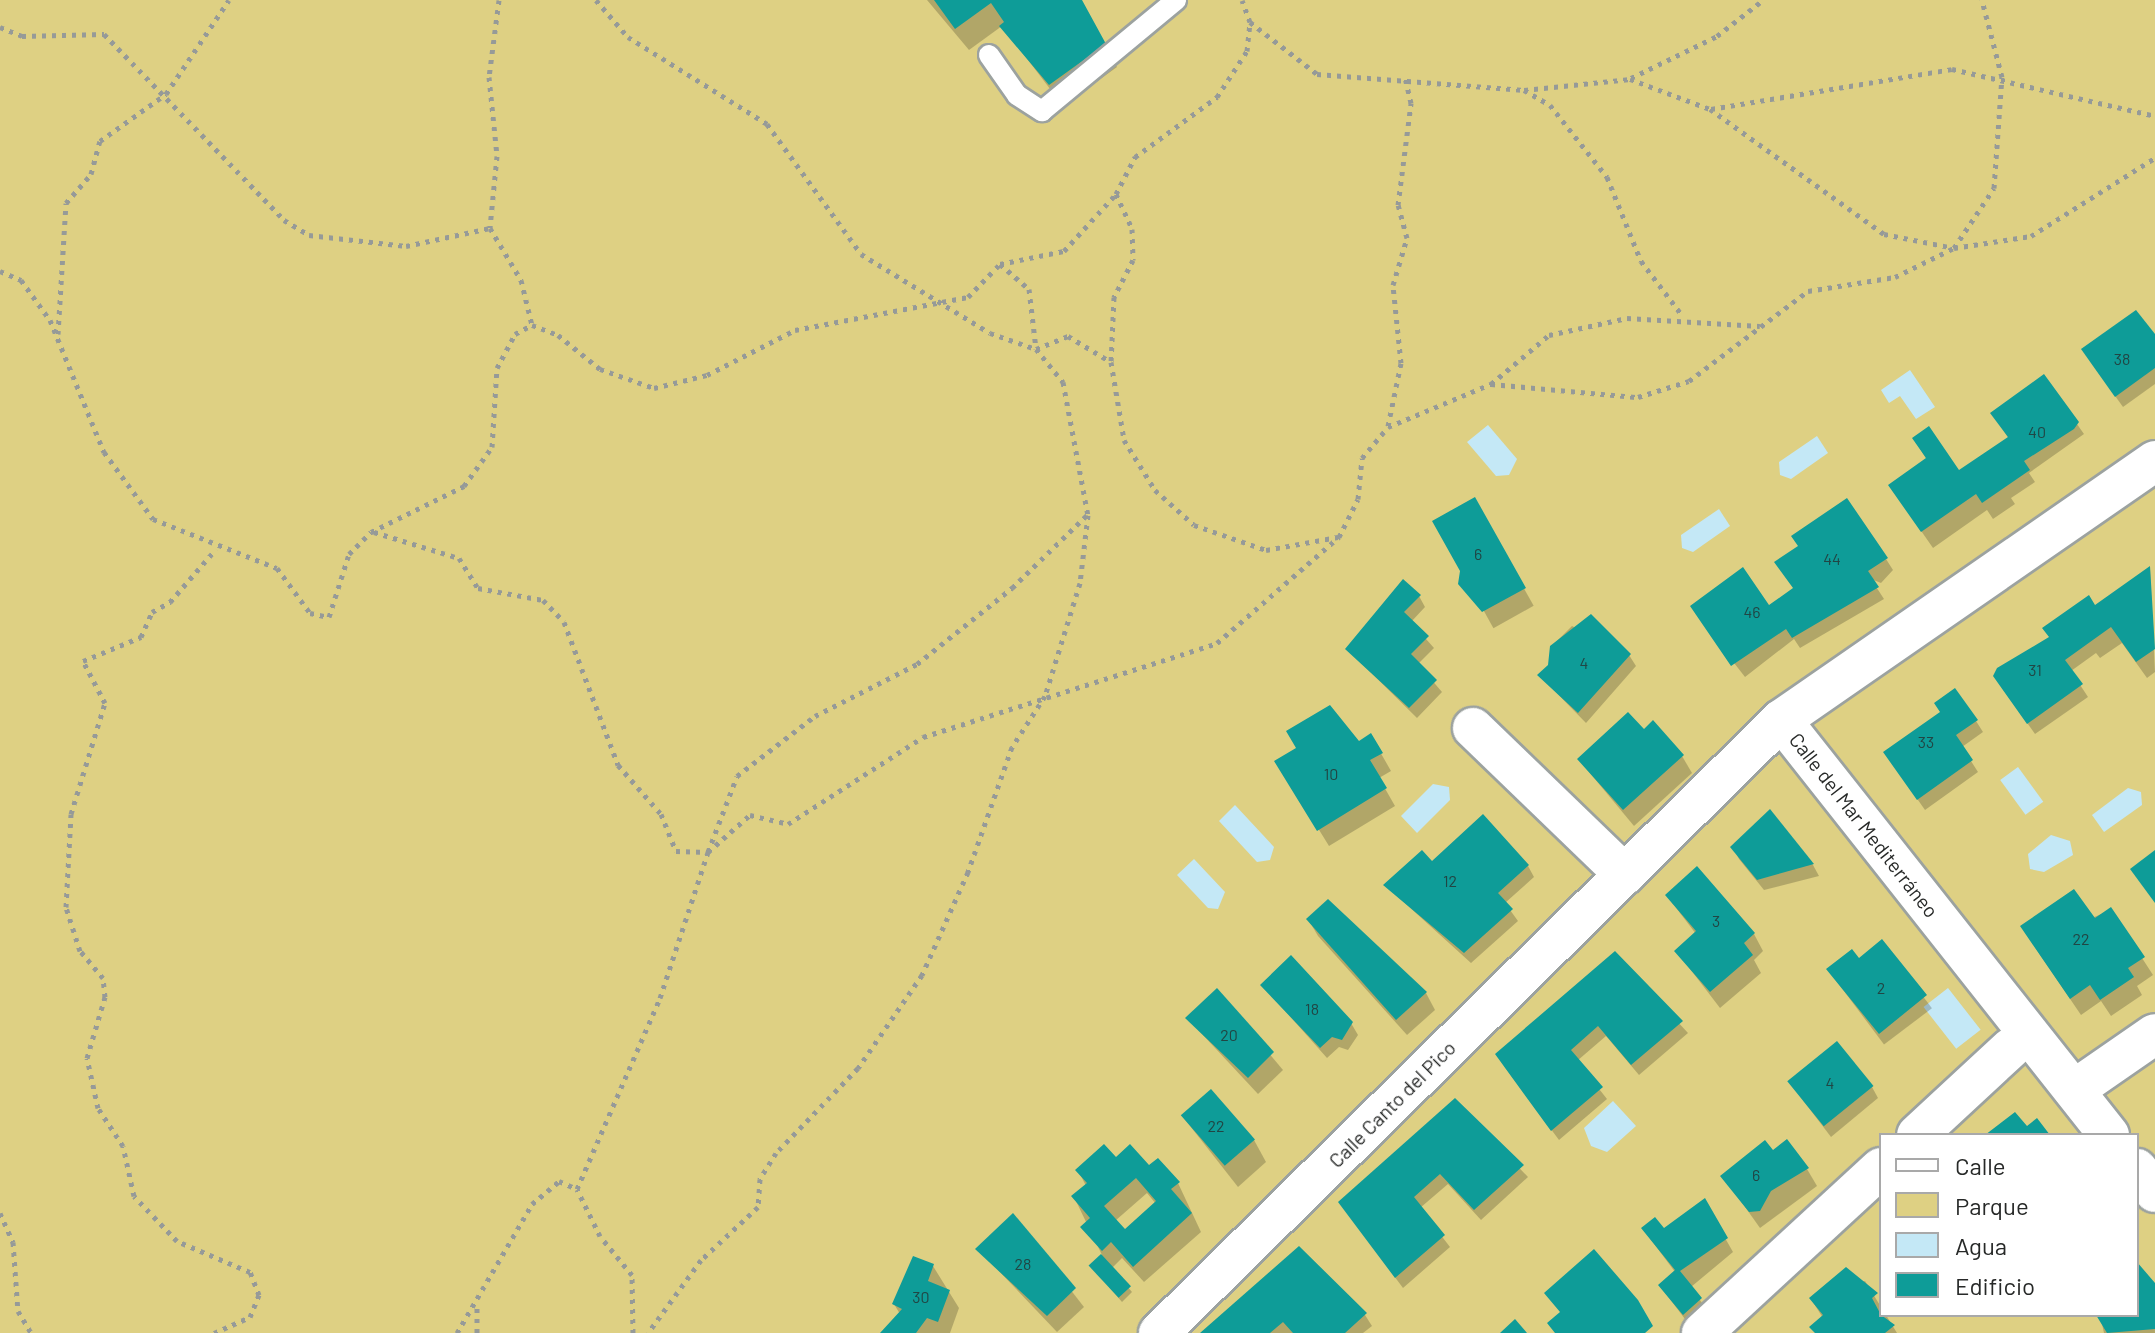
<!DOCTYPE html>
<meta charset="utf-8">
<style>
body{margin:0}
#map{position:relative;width:2155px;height:1333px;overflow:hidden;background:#f7fdfa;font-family:Barlow,sans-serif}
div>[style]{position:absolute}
.green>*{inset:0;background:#ded083}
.water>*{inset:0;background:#c4e8f6;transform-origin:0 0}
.shadow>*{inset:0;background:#0003;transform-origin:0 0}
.building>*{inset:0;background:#0e9c98;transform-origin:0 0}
.path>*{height:5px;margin-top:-2.5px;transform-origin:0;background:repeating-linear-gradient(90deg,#969a98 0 4px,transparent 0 10px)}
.roads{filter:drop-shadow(2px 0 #9ca29f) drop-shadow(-2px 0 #9ca29f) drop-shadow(0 2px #9ca29f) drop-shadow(0 -2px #9ca29f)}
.lane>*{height:20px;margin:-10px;padding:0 10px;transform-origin:10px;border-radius:10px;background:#fff}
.street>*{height:40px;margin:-20px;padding:0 20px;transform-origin:20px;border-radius:20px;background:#fff}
span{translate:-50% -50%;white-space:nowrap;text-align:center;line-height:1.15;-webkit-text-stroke:6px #fff;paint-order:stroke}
.number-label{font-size:16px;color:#214644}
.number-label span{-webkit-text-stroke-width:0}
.street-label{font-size:20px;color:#272928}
.legend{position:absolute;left:1879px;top:1133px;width:260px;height:184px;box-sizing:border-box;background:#fff;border:2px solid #a9a9a9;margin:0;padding:10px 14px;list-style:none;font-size:24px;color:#272928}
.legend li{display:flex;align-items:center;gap:16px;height:40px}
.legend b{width:40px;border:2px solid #a9a9a9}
</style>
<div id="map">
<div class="green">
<i style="clip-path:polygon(evenodd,0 0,2155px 0,2155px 1333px,0 1333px,0 0,1881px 1135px,2137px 1135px,2137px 1315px,1881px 1315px,1881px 1135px)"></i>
</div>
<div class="water">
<i style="clip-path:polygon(1910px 370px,1935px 407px,1916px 419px,1900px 396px,1889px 403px,1881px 390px)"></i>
<i style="clip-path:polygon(1488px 425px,1517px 459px,1509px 475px,1496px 476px,1467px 442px)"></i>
<i style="clip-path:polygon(1817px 436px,1828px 453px,1791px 479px,1780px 475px,1779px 462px)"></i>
<i style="clip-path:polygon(1719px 509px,1730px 526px,1693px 552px,1682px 548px,1681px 535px)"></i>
<i style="left:2018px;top:767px;width:43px;height:22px;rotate:54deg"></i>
<i style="clip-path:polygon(1433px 784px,1449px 787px,1450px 800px,1417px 833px,1401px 816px)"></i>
<i style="clip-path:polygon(2128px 788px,2141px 792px,2142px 805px,2104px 832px,2092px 815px)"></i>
<i style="clip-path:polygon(1235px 805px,1274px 847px,1270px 860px,1257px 862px,1219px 821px)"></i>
<i style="clip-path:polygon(2051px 835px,2070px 841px,2073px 855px,2044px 872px,2030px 869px,2028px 854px)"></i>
<i style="clip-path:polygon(1194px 859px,1225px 892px,1218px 909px,1208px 908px,1177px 875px)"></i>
<i style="left:1948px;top:988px;width:53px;height:31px;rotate:52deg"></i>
<i style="clip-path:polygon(1613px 1101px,1636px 1126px,1607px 1152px,1591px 1146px,1584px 1128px)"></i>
</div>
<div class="shadow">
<i style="clip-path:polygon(927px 0,1077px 0,1117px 67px,1063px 106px,1002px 26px,969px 50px)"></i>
<i style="clip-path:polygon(2155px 336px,2155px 384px,2123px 407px,2090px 361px)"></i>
<i style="clip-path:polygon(2043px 376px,2084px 434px,2029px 473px,2035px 482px,2011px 498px,2015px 504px,1993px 519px,1987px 510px,1933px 548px,1901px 502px,1927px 460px,1914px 439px,1959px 473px,2009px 439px,1992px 413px)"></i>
<i style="left:1475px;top:500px;width:121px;height:46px;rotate:61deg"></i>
<i style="clip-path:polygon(1886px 559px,1893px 570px,1881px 583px,1871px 579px,1884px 599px,1800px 648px,1794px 639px,1745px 677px,1699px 618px,1769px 608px)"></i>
<i style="clip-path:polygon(2150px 569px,2155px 672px,2147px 678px,2122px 643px,2100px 658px,2096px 653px,2071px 671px,2088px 697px,2035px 734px,2002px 688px)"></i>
<i style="clip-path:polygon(1419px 596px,1425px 607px,1411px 622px,1434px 648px,1418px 664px,1442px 692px,1417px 718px,1347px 649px)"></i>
<i style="clip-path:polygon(1572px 626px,1629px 655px,1636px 666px,1586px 723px,1540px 676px,1550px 666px,1552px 646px)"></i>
<i style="clip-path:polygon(1976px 721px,1983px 732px,1962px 747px,1978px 772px,1925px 810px,1892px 763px)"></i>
<i style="clip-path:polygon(1643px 732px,1682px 756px,1692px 773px,1634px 826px,1579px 760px)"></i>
<i style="clip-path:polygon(1371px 736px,1391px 771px,1379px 778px,1395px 806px,1329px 846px,1287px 778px,1298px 749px,1358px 744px)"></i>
<i style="clip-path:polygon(1770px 812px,1813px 865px,1819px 876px,1764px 890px,1739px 859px,1733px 847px)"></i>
<i style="clip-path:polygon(1432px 864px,1528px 866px,1534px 877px,1505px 903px,1518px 921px,1471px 963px,1386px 886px)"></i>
<i style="clip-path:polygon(1667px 896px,1754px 934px,1763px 951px,1754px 960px,1761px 973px,1720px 1008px,1677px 952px,1696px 934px)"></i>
<i style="clip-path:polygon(1328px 902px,1426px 993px,1435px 1010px,1407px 1035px,1318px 936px,1308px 919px)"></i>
<i style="clip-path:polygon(2111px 910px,2153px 975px,2137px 986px,2142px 995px,2111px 1016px,2101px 1001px,2081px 1015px,2032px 943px)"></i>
<i style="left:1882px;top:942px;width:83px;height:60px;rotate:53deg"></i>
<i style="clip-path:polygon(1615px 954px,1688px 1033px,1639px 1075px,1606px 1036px,1577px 1061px,1607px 1099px,1559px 1140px,1504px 1066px)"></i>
<i style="clip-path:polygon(1262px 985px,1351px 1023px,1358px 1035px,1348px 1050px,1339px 1047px,1327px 1058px)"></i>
<i style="clip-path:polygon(1217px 991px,1283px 1070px,1258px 1094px,1188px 1019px)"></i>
<i style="clip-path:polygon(1789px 1082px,1872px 1087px,1878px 1098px,1831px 1137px)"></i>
<i style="clip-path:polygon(1455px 1101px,1528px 1177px,1481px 1220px,1448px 1184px,1420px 1208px,1450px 1247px,1403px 1288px,1347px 1213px)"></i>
<i style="clip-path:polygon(1183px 1117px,1254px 1140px,1266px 1162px,1238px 1187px)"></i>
<i style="clip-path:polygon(1773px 1153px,1807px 1169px,1817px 1186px,1760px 1228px,1723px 1176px)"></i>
<i style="clip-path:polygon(evenodd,1116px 1159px,1178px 1183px,1201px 1232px,1144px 1282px,1122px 1258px,1112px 1268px,1132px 1292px,1122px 1302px,1091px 1266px,1102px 1255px,1074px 1197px,1086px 1186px,1078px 1170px,1116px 1159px,1147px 1193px,1156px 1204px,1125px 1232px,1115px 1221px,1147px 1193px)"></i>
<i style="clip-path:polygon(1704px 1201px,1733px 1252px,1691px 1287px,1711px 1316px,1694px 1331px,1660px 1286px,1675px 1272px,1643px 1229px,1664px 1230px)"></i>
<i style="clip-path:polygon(1013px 1216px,1084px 1307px,1057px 1332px,978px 1249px)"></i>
<i style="clip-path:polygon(1299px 1249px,1365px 1315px,1372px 1326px,1363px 1333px,1204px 1333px)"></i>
<i style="clip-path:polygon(2137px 1265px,2155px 1287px,2155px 1333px,2104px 1333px,2100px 1315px,2137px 1315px)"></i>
<i style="clip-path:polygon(933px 1266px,959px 1308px,950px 1333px,883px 1333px,900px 1314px,894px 1304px)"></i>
<i style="clip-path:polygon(1865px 1281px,1897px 1333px,1815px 1333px,1823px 1318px,1811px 1299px)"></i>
</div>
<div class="building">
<i style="clip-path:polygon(934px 0,1082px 0,1106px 44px,1049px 85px,999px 26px,1004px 22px,991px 3px,955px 29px)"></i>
<i style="clip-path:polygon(2136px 310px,2155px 334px,2155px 368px,2115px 397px,2081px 349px)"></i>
<i style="clip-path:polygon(2044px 374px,2079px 422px,2074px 429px,2024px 461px,2030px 470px,1982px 503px,1976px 494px,1921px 532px,1888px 485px,1926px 458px,1912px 438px,1929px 426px,1959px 470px,2008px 437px,1990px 413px)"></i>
<i style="clip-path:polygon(1475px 497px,1526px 588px,1482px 612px,1458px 584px,1460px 571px,1432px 521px)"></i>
<i style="clip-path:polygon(1847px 498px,1888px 558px,1868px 571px,1879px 587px,1792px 638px,1786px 629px,1731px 666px,1690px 606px,1743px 567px,1769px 605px,1793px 588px,1774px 562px,1798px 546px,1791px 536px)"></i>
<i style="clip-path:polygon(2150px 566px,2155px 649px,2136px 662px,2111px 627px,2065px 660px,2083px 684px,2027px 724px,1993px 676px,1997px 668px,2049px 637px,2042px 628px,2089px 595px,2095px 605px)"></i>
<i style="clip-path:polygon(1403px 579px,1421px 595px,1404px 612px,1429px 636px,1411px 654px,1437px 680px,1409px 708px,1345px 649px)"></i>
<i style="clip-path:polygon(1591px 614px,1631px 654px,1578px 713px,1537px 675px,1548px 665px,1550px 646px)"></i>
<i style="clip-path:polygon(1955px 688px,1978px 720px,1956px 735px,1973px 760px,1917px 800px,1883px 752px,1940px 712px,1934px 703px)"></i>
<i style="clip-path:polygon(1330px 705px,1359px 741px,1371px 733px,1383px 753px,1370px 760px,1387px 788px,1317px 831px,1274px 761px,1296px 748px,1286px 731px)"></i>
<i style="clip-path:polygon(1628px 712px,1644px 729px,1653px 720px,1684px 755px,1623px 810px,1577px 759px)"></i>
<i style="clip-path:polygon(1770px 809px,1814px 864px,1757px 880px,1730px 847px)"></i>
<i style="clip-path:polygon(1483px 814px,1529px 865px,1498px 893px,1513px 909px,1464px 953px,1383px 885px,1422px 850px,1432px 861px)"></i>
<i style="clip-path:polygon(2155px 850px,2155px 903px,2130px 869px)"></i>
<i style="clip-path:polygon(1697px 866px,1755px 933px,1744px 943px,1753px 955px,1710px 992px,1674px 951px,1696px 931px,1665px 895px)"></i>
<i style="clip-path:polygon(2074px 889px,2095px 918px,2111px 907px,2145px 957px,2128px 968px,2134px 977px,2100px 1000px,2090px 985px,2070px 999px,2020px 926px)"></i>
<i style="clip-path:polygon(1328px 899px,1427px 992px,1396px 1020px,1306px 919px)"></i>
<i style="clip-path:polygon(1882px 939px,1927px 995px,1879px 1034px,1826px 969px,1852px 949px,1859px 958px)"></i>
<i style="clip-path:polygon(1615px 951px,1683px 1021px,1631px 1065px,1598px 1026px,1571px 1050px,1603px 1087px,1551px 1131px,1495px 1054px)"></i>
<i style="clip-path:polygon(1291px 955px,1353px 1022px,1342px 1040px,1332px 1037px,1320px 1048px,1260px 985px)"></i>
<i style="clip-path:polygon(1217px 988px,1274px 1052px,1248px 1078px,1185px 1018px)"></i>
<i style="left:1837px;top:1041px;width:58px;height:64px;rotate:51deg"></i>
<i style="left:1211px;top:1089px;width:67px;height:40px;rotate:49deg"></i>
<i style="clip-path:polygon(1455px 1098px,1524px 1165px,1474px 1210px,1440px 1174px,1414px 1197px,1445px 1235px,1395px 1278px,1338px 1202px)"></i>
<i style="clip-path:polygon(2015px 1112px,2027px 1126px,2037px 1118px,2050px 1135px,1985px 1135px)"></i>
<i style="clip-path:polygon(1787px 1139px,1809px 1168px,1771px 1191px,1760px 1211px,1749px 1212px,1720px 1176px,1765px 1140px,1773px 1150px)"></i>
<i style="clip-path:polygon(evenodd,1104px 1144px,1116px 1157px,1130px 1144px,1149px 1165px,1158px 1158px,1180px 1182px,1171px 1189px,1192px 1213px,1133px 1267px,1111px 1242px,1102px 1251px,1080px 1227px,1090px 1218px,1071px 1196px,1087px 1183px,1075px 1170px,1104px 1144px,1136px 1178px,1156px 1201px,1125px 1229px,1104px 1206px,1136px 1178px)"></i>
<i style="clip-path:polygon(1705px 1198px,1728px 1238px,1680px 1271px,1702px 1298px,1683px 1315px,1658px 1285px,1675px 1270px,1641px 1228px,1655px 1217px,1664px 1228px)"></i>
<i style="clip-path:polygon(1013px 1213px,1076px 1288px,1047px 1316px,975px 1249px)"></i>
<i style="clip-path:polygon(1299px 1246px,1367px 1313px,1345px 1333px,1293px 1333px,1283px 1322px,1270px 1333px,1200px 1333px)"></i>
<i style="clip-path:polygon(1594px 1249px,1638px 1300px,1653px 1326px,1645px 1333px,1555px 1333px,1547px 1323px,1560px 1312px,1544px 1293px)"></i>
<i style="left:1101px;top:1254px;width:44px;height:17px;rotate:47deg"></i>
<i style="clip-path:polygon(913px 1256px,934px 1264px,928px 1281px,950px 1290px,938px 1322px,927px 1318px,916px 1333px,880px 1333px,902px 1309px,892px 1304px)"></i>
<i style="clip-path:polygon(2137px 1262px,2155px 1283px,2155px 1329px,2107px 1333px,2096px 1315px,2137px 1315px)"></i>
<i style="clip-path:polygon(1846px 1267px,1878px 1293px,1872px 1298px,1881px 1315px,1895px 1325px,1885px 1333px,1815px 1333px,1809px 1327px,1823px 1315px,1809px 1298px)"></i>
<i style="clip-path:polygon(1515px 1319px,1527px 1333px,1500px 1333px)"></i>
</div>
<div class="path">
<i style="left:499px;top:0;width:78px;rotate:97.4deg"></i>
<i style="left:489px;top:77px;width:79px;rotate:84.2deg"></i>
<i style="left:497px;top:156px;width:72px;rotate:95.6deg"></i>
<i style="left:490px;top:228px;width:61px;rotate:59.2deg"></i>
<i style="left:521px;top:280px;width:46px;rotate:76.3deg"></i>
<i style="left:596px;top:0;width:49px;rotate:49.1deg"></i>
<i style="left:628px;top:37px;width:164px;rotate:32deg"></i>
<i style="left:767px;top:124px;width:160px;rotate:54.1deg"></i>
<i style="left:861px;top:254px;width:151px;rotate:31.5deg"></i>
<i style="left:990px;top:333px;width:49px;rotate:19.2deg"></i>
<i style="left:1036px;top:349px;width:43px;rotate:50.7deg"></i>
<i style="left:1063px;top:382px;width:135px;rotate:79.4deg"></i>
<i style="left:1088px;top:515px;width:68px;rotate:96.7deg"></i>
<i style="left:1080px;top:583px;width:118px;rotate:107.2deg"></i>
<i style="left:1045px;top:696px;width:61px;rotate:122.9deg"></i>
<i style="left:1012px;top:747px;width:133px;rotate:109.4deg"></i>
<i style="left:968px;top:872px;width:113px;rotate:114.1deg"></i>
<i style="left:922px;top:975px;width:113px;rotate:124.5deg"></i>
<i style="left:858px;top:1068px;width:118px;rotate:134deg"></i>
<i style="left:776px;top:1153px;width:31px;rotate:122deg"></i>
<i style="left:760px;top:1179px;width:28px;rotate:94deg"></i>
<i style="left:758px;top:1207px;width:78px;rotate:137.1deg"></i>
<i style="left:701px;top:1260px;width:90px;rotate:126deg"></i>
<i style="left:1250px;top:22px;width:85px;rotate:37.8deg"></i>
<i style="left:1317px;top:74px;width:208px;rotate:4.4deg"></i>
<i style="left:1524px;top:90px;width:107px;rotate:-5.9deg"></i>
<i style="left:1630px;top:79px;width:85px;rotate:20.6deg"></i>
<i style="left:1710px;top:109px;width:214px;rotate:35.7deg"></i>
<i style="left:1884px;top:234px;width:71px;rotate:11.3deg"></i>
<i style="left:1954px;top:248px;width:78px;rotate:-8.9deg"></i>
<i style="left:2031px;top:236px;width:146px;rotate:-32.2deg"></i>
<i style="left:0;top:27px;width:24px;rotate:22deg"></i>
<i style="left:22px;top:36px;width:82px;rotate:-1.4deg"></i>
<i style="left:104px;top:34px;width:259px;rotate:45.9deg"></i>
<i style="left:284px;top:220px;width:29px;rotate:31deg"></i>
<i style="left:309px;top:235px;width:98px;rotate:6.5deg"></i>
<i style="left:406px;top:246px;width:86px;rotate:-12.1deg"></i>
<i style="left:1631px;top:78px;width:96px;rotate:-26deg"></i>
<i style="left:1717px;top:36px;width:58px;rotate:-38deg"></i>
<i style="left:1524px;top:90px;width:30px;rotate:30deg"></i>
<i style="left:1550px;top:105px;width:92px;rotate:51.6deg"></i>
<i style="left:1607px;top:177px;width:91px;rotate:68deg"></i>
<i style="left:1641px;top:261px;width:68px;rotate:52.8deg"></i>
<i style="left:1711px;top:109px;width:244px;rotate:-9.4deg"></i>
<i style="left:1952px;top:69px;width:208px;rotate:13deg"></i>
<i style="left:1116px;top:194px;width:38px;rotate:65deg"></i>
<i style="left:1132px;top:229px;width:31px;rotate:88deg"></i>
<i style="left:1133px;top:260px;width:42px;rotate:117.2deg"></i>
<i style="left:1114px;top:297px;width:65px;rotate:92.6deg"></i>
<i style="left:1111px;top:362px;width:79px;rotate:80.5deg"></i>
<i style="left:1124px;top:440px;width:59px;rotate:58.2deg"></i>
<i style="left:1155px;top:490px;width:52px;rotate:41.9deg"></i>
<i style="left:1194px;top:525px;width:76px;rotate:19.1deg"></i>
<i style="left:1266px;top:550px;width:73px;rotate:-10.2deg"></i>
<i style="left:1000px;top:264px;width:38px;rotate:41deg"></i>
<i style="left:1029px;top:289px;width:60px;rotate:83.3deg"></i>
<i style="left:1036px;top:349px;width:35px;rotate:-22deg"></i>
<i style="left:1068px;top:336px;width:50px;rotate:31.2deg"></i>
<i style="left:0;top:271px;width:23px;rotate:23deg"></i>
<i style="left:21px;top:280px;width:49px;rotate:54.1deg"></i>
<i style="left:50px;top:320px;width:143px;rotate:67.8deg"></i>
<i style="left:104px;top:452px;width:83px;rotate:53.8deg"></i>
<i style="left:153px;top:519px;width:133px;rotate:21.6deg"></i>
<i style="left:277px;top:568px;width:56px;rotate:53.7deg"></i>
<i style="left:310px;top:613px;width:19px;rotate:12deg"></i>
<i style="left:329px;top:617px;width:66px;rotate:-72.4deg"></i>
<i style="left:349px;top:554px;width:31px;rotate:-45deg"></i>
<i style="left:371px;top:532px;width:104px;rotate:-26.3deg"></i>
<i style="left:464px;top:486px;width:48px;rotate:-54.3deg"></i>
<i style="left:492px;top:447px;width:79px;rotate:-86.4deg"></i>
<i style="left:497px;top:368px;width:38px;rotate:-62deg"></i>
<i style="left:515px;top:334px;width:19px;rotate:-28deg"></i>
<i style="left:532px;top:325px;width:28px;rotate:21deg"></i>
<i style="left:558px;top:335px;width:54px;rotate:39deg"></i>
<i style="left:600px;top:369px;width:57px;rotate:19.4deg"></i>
<i style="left:654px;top:388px;width:55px;rotate:-13.8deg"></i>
<i style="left:707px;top:375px;width:99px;rotate:-27.1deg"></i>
<i style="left:795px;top:330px;width:176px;rotate:-10.8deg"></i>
<i style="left:968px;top:297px;width:46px;rotate:-45.9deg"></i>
<i style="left:1000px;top:264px;width:65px;rotate:-11.5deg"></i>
<i style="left:1064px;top:251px;width:77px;rotate:-47.6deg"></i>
<i style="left:1116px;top:194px;width:42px;rotate:-62.8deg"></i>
<i style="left:1135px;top:157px;width:102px;rotate:-36.2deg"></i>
<i style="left:1217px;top:97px;width:55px;rotate:-56.9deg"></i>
<i style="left:1247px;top:51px;width:29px;rotate:-84deg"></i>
<i style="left:1250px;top:22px;width:23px;rotate:-110deg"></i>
<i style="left:58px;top:334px;width:131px;rotate:-86.5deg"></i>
<i style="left:66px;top:203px;width:38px;rotate:-49deg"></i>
<i style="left:91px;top:174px;width:34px;rotate:-75deg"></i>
<i style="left:100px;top:141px;width:81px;rotate:-35.5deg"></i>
<i style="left:166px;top:94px;width:113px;rotate:-56.2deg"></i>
<i style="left:1491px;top:384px;width:76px;rotate:-40.2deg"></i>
<i style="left:1549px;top:335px;width:80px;rotate:-12.3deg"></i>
<i style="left:1627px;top:318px;width:133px;rotate:3.4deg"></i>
<i style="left:1388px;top:426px;width:64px;rotate:-78.3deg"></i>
<i style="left:1401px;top:363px;width:78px;rotate:-95.9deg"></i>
<i style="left:1393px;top:285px;width:49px;rotate:-73.4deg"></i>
<i style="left:1407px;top:238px;width:34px;rotate:-105deg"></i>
<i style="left:1398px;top:205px;width:103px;rotate:-82.7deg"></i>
<i style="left:1411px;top:103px;width:26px;rotate:-103deg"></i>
<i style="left:374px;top:532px;width:89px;rotate:17deg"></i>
<i style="left:459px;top:558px;width:36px;rotate:58deg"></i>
<i style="left:478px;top:588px;width:66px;rotate:10.5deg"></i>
<i style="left:543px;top:600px;width:30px;rotate:46deg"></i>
<i style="left:564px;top:622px;width:153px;rotate:69.3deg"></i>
<i style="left:618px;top:765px;width:65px;rotate:48.7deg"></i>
<i style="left:661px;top:814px;width:40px;rotate:68deg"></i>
<i style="left:676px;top:851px;width:32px;rotate:2deg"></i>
<i style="left:708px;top:852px;width:81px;rotate:-69.1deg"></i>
<i style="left:737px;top:776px;width:98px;rotate:-37.6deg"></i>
<i style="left:815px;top:716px;width:114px;rotate:-27deg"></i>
<i style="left:917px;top:664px;width:122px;rotate:-38.7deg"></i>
<i style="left:1012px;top:588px;width:105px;rotate:-44.2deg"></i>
<i style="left:0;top:1213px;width:32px;rotate:66deg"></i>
<i style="left:13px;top:1242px;width:69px;rotate:85.9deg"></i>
<i style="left:18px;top:1311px;width:26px;rotate:59deg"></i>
<i style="left:214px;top:1333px;width:39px;rotate:-24deg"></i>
<i style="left:250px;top:1317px;width:24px;rotate:-68deg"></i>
<i style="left:259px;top:1295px;width:25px;rotate:-111deg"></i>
<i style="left:250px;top:1272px;width:79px;rotate:-157deg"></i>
<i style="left:177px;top:1241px;width:62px;rotate:-133.7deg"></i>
<i style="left:134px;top:1196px;width:51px;rotate:-102.4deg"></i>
<i style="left:123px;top:1146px;width:45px;rotate:-123.3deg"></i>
<i style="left:98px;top:1108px;width:51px;rotate:-102.4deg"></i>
<i style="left:87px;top:1058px;width:64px;rotate:-73.6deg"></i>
<i style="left:105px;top:997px;width:19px;rotate:-96deg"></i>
<i style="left:103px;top:978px;width:35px;rotate:-130deg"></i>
<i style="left:80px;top:951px;width:46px;rotate:-107.7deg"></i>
<i style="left:66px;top:907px;width:93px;rotate:-86.9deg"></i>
<i style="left:71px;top:814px;width:116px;rotate:-73deg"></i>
<i style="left:105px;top:703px;width:47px;rotate:-117.6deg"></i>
<i style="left:83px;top:661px;width:63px;rotate:-22.5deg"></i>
<i style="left:141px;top:637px;width:27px;rotate:-66deg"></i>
<i style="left:152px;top:612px;width:21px;rotate:-29deg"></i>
<i style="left:170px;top:602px;width:70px;rotate:-49deg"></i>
<i style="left:457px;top:1333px;width:149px;rotate:-59.8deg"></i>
<i style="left:532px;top:1204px;width:35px;rotate:-40deg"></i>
<i style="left:559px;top:1181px;width:20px;rotate:24deg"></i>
<i style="left:477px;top:1333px;width:27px;rotate:-90deg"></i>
<i style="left:633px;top:1333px;width:58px;rotate:-91deg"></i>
<i style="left:632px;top:1275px;width:50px;rotate:-129.4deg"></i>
<i style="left:600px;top:1236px;width:52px;rotate:-116.1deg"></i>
<i style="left:577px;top:1189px;width:208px;rotate:-66.5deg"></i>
<i style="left:660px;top:998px;width:154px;rotate:-71.8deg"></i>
<i style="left:708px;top:852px;width:56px;rotate:-41.4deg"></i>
<i style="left:750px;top:815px;width:39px;rotate:13deg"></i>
<i style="left:788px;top:824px;width:161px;rotate:-32.8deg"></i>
<i style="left:923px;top:737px;width:309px;rotate:-17.7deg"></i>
<i style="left:1217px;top:643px;width:162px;rotate:-41deg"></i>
<i style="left:1339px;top:537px;width:42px;rotate:-63.4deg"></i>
<i style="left:1358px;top:499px;width:41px;rotate:-84.4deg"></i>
<i style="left:1362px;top:458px;width:40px;rotate:-50deg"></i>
<i style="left:1388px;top:427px;width:112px;rotate:-22.7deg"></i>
<i style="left:1491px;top:384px;width:148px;rotate:5.1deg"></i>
<i style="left:1638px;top:397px;width:53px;rotate:-17.4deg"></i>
<i style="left:1689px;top:381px;width:149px;rotate:-37.1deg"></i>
<i style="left:1808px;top:291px;width:88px;rotate:-9.1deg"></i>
<i style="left:1895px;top:277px;width:66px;rotate:-26.2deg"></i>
<i style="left:1954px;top:248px;width:72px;rotate:-56.3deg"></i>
<i style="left:1994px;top:188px;width:111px;rotate:-85.9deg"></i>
<i style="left:2002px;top:77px;width:80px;rotate:-104.6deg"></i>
</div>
<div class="roads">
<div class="lane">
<i style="left:989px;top:55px;width:49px;rotate:55deg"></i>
<i style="left:1017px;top:95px;width:30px;rotate:33deg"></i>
<i style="left:1042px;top:111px;width:174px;rotate:-39.6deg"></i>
</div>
<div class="street">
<i style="left:1473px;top:728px;width:211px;rotate:44deg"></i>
<i style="left:2074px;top:1090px;width:98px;rotate:-34.7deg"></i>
<i style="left:1917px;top:1135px;width:128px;rotate:-42.8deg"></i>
<i style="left:2109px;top:1135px;width:529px;rotate:-128.32deg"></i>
<i style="left:1781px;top:720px;width:455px;rotate:-34.7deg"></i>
<i style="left:2137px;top:1169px;width:29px;rotate:52deg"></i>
<i style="left:1159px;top:1333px;width:873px;rotate:-44.58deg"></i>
<i style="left:1702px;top:1333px;width:243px;rotate:-42.7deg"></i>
</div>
</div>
<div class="number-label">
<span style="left:2122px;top:359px">38</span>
<span style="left:2037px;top:432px">40</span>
<span style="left:1478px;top:554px">6</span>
<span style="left:1832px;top:559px">44</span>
<span style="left:1752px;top:612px">46</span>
<span style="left:1584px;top:663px">4</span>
<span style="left:2035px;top:670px">31</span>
<span style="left:1926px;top:742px">33</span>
<span style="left:1331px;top:774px">10</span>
<span style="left:1450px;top:881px">12</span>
<span style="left:1716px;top:921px">3</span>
<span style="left:2081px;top:939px">22</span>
<span style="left:1881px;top:988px">2</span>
<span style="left:1312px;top:1009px">18</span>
<span style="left:1229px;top:1035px">20</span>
<span style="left:1830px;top:1083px">4</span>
<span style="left:1216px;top:1126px">22</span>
<span style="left:1756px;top:1175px">6</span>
<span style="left:1023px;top:1264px">28</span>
<span style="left:921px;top:1297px">30</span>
</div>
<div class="street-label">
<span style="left:1864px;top:825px;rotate:52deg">Calle del Mar Mediterráneo</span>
<span style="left:1392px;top:1104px;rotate:-45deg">Calle Canto del Pico</span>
</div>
<ul class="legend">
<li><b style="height:10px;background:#fff"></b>Calle</li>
<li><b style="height:22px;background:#ded083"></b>Parque</li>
<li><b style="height:22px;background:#c4e8f6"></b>Agua</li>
<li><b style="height:22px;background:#0e9c98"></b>Edificio</li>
</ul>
</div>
